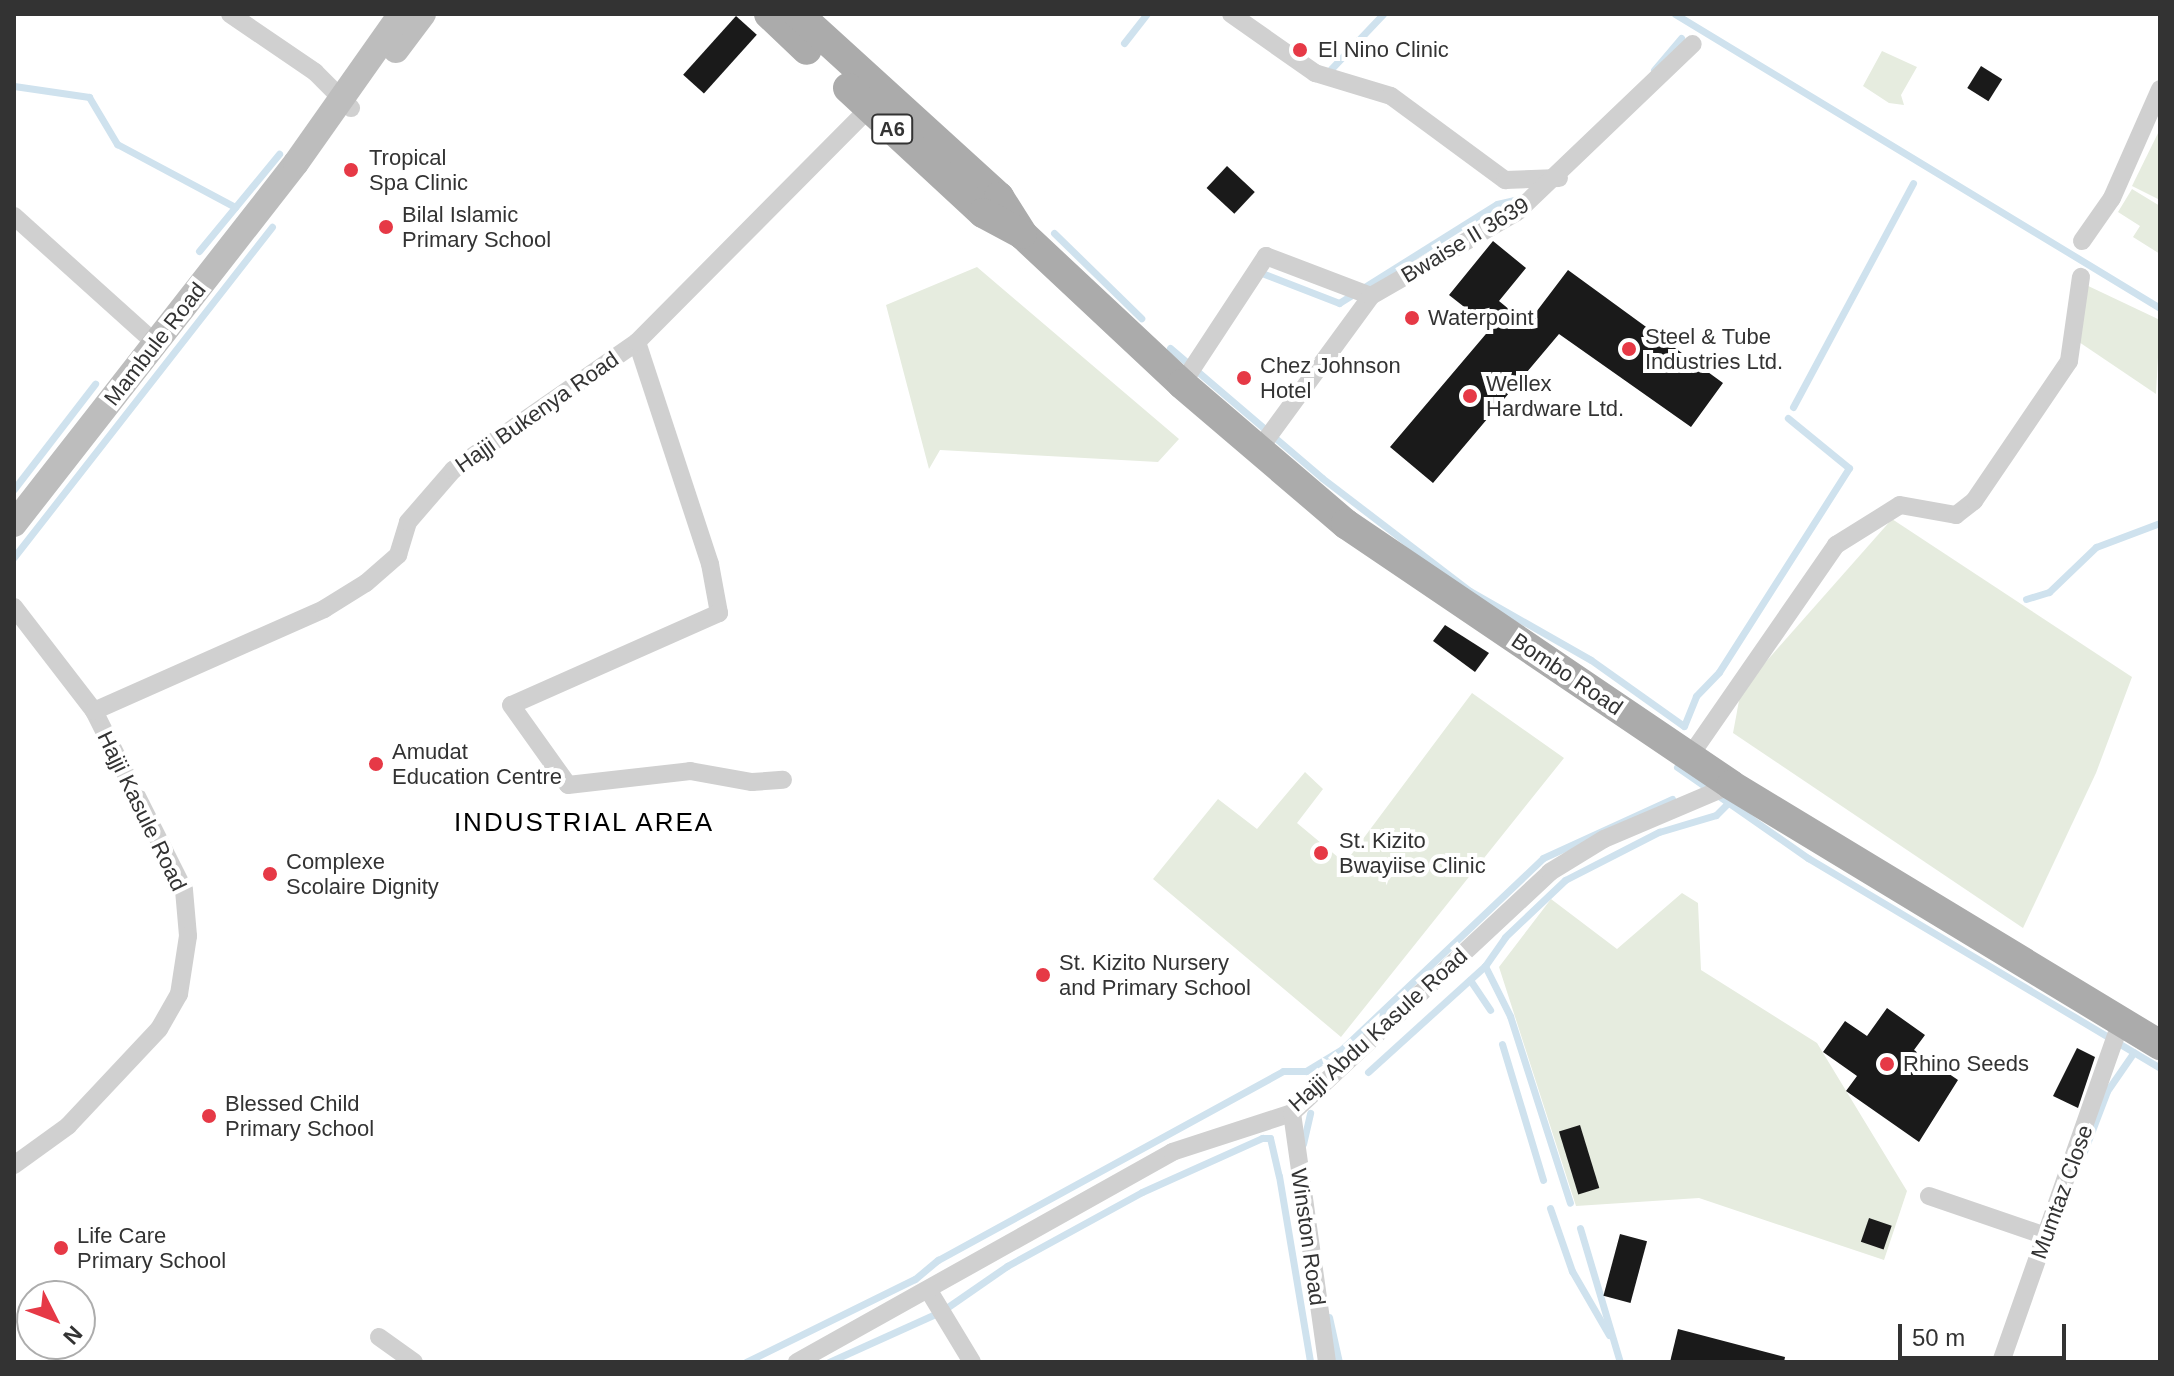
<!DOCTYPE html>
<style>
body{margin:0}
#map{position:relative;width:2174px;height:1376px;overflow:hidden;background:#fff;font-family:Helvetica,sans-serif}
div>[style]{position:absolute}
.green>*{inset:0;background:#e6ecdf}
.stream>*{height:7px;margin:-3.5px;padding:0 3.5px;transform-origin:3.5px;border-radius:3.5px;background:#cfe2ee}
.building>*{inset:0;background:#1a1a1a;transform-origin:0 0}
.street>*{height:18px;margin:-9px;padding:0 9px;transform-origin:9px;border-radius:9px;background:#d0d0d0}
.secondary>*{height:26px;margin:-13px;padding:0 13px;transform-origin:13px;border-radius:13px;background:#bdbdbd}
.primary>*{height:30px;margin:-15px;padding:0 15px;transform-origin:15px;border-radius:15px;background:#ababab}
.dots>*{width:22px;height:22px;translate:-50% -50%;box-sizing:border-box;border:4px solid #fff;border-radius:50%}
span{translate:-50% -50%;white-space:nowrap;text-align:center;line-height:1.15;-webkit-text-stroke:8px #fff;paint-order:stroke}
.shield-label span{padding:2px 6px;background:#fff;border:2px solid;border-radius:6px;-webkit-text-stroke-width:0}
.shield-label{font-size:20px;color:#333;font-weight:700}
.poi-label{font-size:22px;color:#333}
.left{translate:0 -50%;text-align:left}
.street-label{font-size:22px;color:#333}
.quarter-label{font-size:26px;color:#000;letter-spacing:2px}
.frame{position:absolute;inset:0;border:16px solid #333;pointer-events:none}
.north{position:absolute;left:16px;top:1280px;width:80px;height:80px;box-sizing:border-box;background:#fff;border:2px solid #adadad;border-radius:50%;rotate:132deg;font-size:22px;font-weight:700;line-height:32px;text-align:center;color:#333}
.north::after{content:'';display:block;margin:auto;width:28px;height:36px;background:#e63946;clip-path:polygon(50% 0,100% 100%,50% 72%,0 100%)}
.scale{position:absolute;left:1898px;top:1324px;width:168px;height:36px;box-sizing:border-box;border:4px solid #333;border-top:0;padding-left:10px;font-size:24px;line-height:28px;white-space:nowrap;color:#333;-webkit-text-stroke:6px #fff;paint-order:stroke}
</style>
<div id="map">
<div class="green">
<i style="clip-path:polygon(1882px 51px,1917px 67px,1901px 95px,1904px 105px,1889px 103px,1863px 86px)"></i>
<i style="clip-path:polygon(2160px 129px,2160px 200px,2132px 186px)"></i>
<i style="clip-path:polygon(2132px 189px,2160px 206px,2160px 254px,2133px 237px,2140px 226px,2118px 212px)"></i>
<i style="clip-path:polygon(977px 267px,1179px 439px,1158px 462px,940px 450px,929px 469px,886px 305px)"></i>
<i style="clip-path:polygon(2084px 284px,2160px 320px,2156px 394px,2076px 340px)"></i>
<i style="clip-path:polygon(1892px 519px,2132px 677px,2096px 773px,2023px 928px,1733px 733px,1741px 690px)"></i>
<i style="clip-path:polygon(1472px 693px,1564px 758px,1341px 1037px,1153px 879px,1218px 799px,1257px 829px,1305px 772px,1323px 789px,1297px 823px,1345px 863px)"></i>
<i style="clip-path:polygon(1682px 893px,1698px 903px,1701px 970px,1817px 1043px,1907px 1191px,1884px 1260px,1699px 1198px,1576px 1206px,1499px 967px,1551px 899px,1617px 949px)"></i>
</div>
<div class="stream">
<i style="left:1675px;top:14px;width:567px;rotate:31.22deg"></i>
<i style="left:1124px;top:43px;width:37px;rotate:-52deg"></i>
<i style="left:1331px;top:69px;width:76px;rotate:-46.6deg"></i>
<i style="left:1654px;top:70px;width:42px;rotate:-49.8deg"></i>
<i style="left:14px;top:86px;width:76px;rotate:8.3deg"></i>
<i style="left:89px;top:97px;width:55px;rotate:59.2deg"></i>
<i style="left:117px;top:144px;width:134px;rotate:28.1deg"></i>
<i style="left:1054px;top:233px;width:122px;rotate:44.3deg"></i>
<i style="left:199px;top:251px;width:126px;rotate:-50.5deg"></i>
<i style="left:1259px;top:272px;width:86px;rotate:21.2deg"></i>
<i style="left:1339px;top:303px;width:186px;rotate:-32.1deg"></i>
<i style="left:1497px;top:204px;width:27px;rotate:-13deg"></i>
<i style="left:1170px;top:348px;width:200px;rotate:40.5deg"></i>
<i style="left:1322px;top:478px;width:186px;rotate:37.4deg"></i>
<i style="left:1470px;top:591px;width:139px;rotate:29.7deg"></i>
<i style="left:1591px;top:660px;width:114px;rotate:35.4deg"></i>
<i style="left:1684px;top:726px;width:32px;rotate:-68deg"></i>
<i style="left:1696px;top:696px;width:33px;rotate:-46deg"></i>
<i style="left:1719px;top:672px;width:242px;rotate:-57.5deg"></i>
<i style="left:1849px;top:468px;width:79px;rotate:-140.7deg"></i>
<i style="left:1793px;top:407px;width:254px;rotate:-61.8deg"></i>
<i style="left:14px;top:489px;width:133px;rotate:-52.4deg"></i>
<i style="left:14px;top:557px;width:419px;rotate:-52deg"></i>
<i style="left:2026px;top:599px;width:24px;rotate:-17deg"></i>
<i style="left:2049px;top:592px;width:65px;rotate:-43.8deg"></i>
<i style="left:2096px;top:547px;width:68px;rotate:-20.6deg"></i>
<i style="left:1677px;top:767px;width:160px;rotate:34.8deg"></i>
<i style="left:1808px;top:858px;width:410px;rotate:30.8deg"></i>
<i style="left:1485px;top:966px;width:56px;rotate:63.4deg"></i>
<i style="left:1510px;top:1016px;width:196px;rotate:72.2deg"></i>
<i style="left:1470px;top:980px;width:36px;rotate:56deg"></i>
<i style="left:1502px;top:1044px;width:142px;rotate:73.2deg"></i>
<i style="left:1368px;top:1072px;width:158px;rotate:-42.2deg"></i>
<i style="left:1485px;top:966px;width:35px;rotate:-55deg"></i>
<i style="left:1505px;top:937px;width:83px;rotate:-43.5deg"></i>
<i style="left:1565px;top:880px;width:106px;rotate:-27.1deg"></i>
<i style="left:1659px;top:832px;width:59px;rotate:-16.6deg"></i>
<i style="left:1716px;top:815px;width:18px;rotate:-45deg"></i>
<i style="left:1303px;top:1144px;width:32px;rotate:-77deg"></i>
<i style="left:2083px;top:1154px;width:67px;rotate:-69.1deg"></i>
<i style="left:2107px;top:1091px;width:47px;rotate:-55.3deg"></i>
<i style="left:1550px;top:1208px;width:67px;rotate:70.8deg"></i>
<i style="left:1572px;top:1271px;width:74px;rotate:60deg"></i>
<i style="left:1580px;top:1228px;width:140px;rotate:73.4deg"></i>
<i style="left:1329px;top:1317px;width:46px;rotate:77.5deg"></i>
<i style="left:746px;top:1362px;width:188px;rotate:-26.2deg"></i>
<i style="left:915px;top:1279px;width:30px;rotate:-40deg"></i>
<i style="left:938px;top:1260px;width:393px;rotate:-28.7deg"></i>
<i style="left:1283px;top:1071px;width:23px"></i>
<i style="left:1306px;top:1071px;width:42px;rotate:-31.4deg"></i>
<i style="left:1342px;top:1049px;width:277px;rotate:-43.5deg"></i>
<i style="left:1543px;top:858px;width:142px;rotate:-24.6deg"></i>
<i style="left:829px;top:1362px;width:124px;rotate:-24.3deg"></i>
<i style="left:942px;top:1311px;width:79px;rotate:-34.7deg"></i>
<i style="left:1007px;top:1266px;width:154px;rotate:-28.7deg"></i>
<i style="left:1142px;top:1192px;width:132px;rotate:-24.2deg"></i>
<i style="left:1262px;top:1138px;width:8px"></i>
<i style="left:1270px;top:1138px;width:39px;rotate:77deg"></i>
<i style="left:1279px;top:1176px;width:189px;rotate:80.5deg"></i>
</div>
<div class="building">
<i style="left:736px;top:16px;width:28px;height:79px;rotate:42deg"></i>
<i style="left:1981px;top:66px;width:25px;height:26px;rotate:32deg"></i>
<i style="left:1227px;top:166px;width:38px;height:30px;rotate:43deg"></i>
<i style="clip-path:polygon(1493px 241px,1526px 268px,1499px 301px,1527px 324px,1568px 270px,1723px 383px,1691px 427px,1559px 334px,1433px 483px,1390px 447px,1491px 328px,1449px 295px)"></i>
<i style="clip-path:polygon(1445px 625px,1489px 653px,1475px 672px,1433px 641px)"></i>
<i style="clip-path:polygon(1887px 1008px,1925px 1035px,1914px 1050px,1958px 1080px,1919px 1142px,1846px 1091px,1857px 1076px,1823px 1052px,1845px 1021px,1867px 1036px)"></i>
<i style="clip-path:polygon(2077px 1048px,2095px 1057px,2078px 1108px,2053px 1096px)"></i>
<i style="left:1580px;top:1125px;width:66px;height:22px;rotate:73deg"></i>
<i style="left:1869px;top:1218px;width:24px;height:25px;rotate:19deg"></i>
<i style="left:1620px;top:1234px;width:28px;height:64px;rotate:15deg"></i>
<i style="clip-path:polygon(1678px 1329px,1785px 1357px,1784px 1362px,1670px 1362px)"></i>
</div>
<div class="street">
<i style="left:230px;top:14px;width:103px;rotate:34.3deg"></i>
<i style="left:315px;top:72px;width:51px;rotate:45deg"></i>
<i style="left:1231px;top:14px;width:103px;rotate:35.1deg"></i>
<i style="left:1315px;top:73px;width:79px;rotate:16.8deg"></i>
<i style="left:1391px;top:96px;width:142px;rotate:36.4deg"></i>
<i style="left:1505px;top:180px;width:54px;rotate:-2.1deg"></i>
<i style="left:14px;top:216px;width:191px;rotate:42deg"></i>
<i style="left:2082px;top:241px;width:52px;rotate:-55.1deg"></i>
<i style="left:2112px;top:198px;width:119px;rotate:-66.2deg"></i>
<i style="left:637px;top:342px;width:234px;rotate:71.8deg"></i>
<i style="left:710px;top:564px;width:50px;rotate:79.6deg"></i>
<i style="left:719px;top:613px;width:227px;rotate:156.1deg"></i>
<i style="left:511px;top:705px;width:98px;rotate:54.5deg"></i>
<i style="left:568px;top:785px;width:123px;rotate:-6.5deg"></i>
<i style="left:690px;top:771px;width:63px;rotate:10.1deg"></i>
<i style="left:752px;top:782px;width:31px;rotate:-4deg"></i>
<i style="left:1182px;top:384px;width:153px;rotate:-56.7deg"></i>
<i style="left:1266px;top:256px;width:112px;rotate:20.9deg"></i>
<i style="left:1257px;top:452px;width:193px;rotate:-53.8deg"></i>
<i style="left:1371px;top:296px;width:168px;rotate:-29.9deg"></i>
<i style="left:1517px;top:212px;width:243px;rotate:-43.7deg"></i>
<i style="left:14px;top:607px;width:131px;rotate:52.4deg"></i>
<i style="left:94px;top:711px;width:200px;rotate:63.3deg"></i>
<i style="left:184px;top:890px;width:46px;rotate:85deg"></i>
<i style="left:188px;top:936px;width:59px;rotate:98.8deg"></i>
<i style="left:179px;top:994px;width:40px;rotate:119.7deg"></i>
<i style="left:159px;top:1029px;width:133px;rotate:133.2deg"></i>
<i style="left:68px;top:1126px;width:67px;rotate:144.2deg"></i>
<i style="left:94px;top:711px;width:252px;rotate:-23.9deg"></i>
<i style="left:324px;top:609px;width:49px;rotate:-31.8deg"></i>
<i style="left:366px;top:583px;width:43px;rotate:-41.2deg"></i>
<i style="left:398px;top:555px;width:34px;rotate:-73deg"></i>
<i style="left:408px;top:522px;width:69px;rotate:-49.1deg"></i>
<i style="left:453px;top:470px;width:224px;rotate:-34.8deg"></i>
<i style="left:637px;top:342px;width:331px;rotate:-45.2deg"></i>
<i style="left:1690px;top:756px;width:257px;rotate:-55.3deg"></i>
<i style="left:1836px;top:545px;width:75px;rotate:-32deg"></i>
<i style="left:1900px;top:505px;width:57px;rotate:10.1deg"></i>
<i style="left:1956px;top:515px;width:23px;rotate:-38deg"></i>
<i style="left:1974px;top:501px;width:169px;rotate:-55.8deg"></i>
<i style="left:2069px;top:361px;width:85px;rotate:-81.9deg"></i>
<i style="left:1292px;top:1113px;width:251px;rotate:82deg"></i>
<i style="left:1929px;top:1196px;width:124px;rotate:18.9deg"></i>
<i style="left:929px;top:1291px;width:83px;rotate:58.8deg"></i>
<i style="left:379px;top:1337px;width:43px;rotate:35.5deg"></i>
<i style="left:797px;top:1362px;width:430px;rotate:-29.2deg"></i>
<i style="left:1172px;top:1152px;width:126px;rotate:-18deg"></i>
<i style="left:1292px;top:1113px;width:353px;rotate:-43deg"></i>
<i style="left:1550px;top:872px;width:63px;rotate:-31.4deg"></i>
<i style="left:1604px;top:839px;width:138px;rotate:-23deg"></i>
<i style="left:2001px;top:1362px;width:361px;rotate:-70.6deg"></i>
</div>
<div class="secondary">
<i style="left:396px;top:50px;width:45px;rotate:-53.1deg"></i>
<i style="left:14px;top:524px;width:458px;rotate:-52deg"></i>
<i style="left:296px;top:163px;width:182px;rotate:-54.8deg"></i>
</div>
<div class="primary">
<i style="left:769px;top:14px;width:52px;rotate:43.5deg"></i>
<i style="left:798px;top:14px;width:272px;rotate:42.3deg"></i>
<i style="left:999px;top:197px;width:45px;rotate:57.7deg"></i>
<i style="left:1023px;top:235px;width:218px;rotate:43.1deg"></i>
<i style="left:1182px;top:384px;width:216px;rotate:40.5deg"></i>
<i style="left:1346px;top:524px;width:465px;rotate:34.1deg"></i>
<i style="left:1731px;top:785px;width:502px;rotate:31.22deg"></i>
<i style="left:848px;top:88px;width:184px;rotate:42.8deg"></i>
<i style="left:983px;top:213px;width:44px;rotate:28.3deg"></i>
</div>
<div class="dots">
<i style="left:1300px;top:50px;background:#e63946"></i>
<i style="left:351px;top:170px;background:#e63946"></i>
<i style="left:386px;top:227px;background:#e63946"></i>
<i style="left:1412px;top:318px;background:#e63946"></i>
<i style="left:1629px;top:349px;background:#e63946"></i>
<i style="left:1244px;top:378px;background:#e63946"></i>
<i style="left:1470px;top:396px;background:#e63946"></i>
<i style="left:376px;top:764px;background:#e63946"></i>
<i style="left:1321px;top:853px;background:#e63946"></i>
<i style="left:270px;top:874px;background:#e63946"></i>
<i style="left:1043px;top:975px;background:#e63946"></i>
<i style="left:1887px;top:1064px;background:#e63946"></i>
<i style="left:209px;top:1116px;background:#e63946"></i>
<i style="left:61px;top:1248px;background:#e63946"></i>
</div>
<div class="shield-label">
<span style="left:892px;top:129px">A6</span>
</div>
<div class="poi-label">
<span class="left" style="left:1318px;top:50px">El Nino Clinic</span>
<span class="left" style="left:369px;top:170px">Tropical<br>Spa Clinic</span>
<span class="left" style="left:402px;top:227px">Bilal Islamic<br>Primary School</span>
<span class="left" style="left:1428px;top:318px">Waterpoint</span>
<span class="left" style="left:1645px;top:349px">Steel &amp; Tube<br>Industries Ltd.</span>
<span class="left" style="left:1260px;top:378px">Chez Johnson<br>Hotel</span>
<span class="left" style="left:1486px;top:396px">Wellex<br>Hardware Ltd.</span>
<span class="left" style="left:392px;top:764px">Amudat<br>Education Centre</span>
<span class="left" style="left:1339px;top:853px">St. Kizito<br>Bwayiise Clinic</span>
<span class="left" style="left:286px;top:874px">Complexe<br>Scolaire Dignity</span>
<span class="left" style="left:1059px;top:975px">St. Kizito Nursery<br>and Primary School</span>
<span class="left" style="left:1903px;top:1064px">Rhino Seeds</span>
<span class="left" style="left:225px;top:1116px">Blessed Child<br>Primary School</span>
<span class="left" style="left:77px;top:1248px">Life Care<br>Primary School</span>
</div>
<div class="street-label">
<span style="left:1465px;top:240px;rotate:-31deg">Bwaise II 3639</span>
<span style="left:155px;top:344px;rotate:-52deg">Mambule Road</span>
<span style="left:537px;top:412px;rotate:-35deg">Hajji Bukenya Road</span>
<span style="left:1567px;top:674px;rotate:34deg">Bombo Road</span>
<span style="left:142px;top:811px;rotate:64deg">Hajji Kasule Road</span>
<span style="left:1378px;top:1030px;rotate:-42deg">Hajji Abdu Kasule Road</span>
<span style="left:2062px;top:1192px;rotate:-70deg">Mumtaz Close</span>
<span style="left:1308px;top:1237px;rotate:82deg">Winston Road</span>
</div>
<div class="quarter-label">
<span style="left:584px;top:823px">INDUSTRIAL AREA</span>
</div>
<div class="frame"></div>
<div class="north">N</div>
<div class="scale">50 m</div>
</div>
